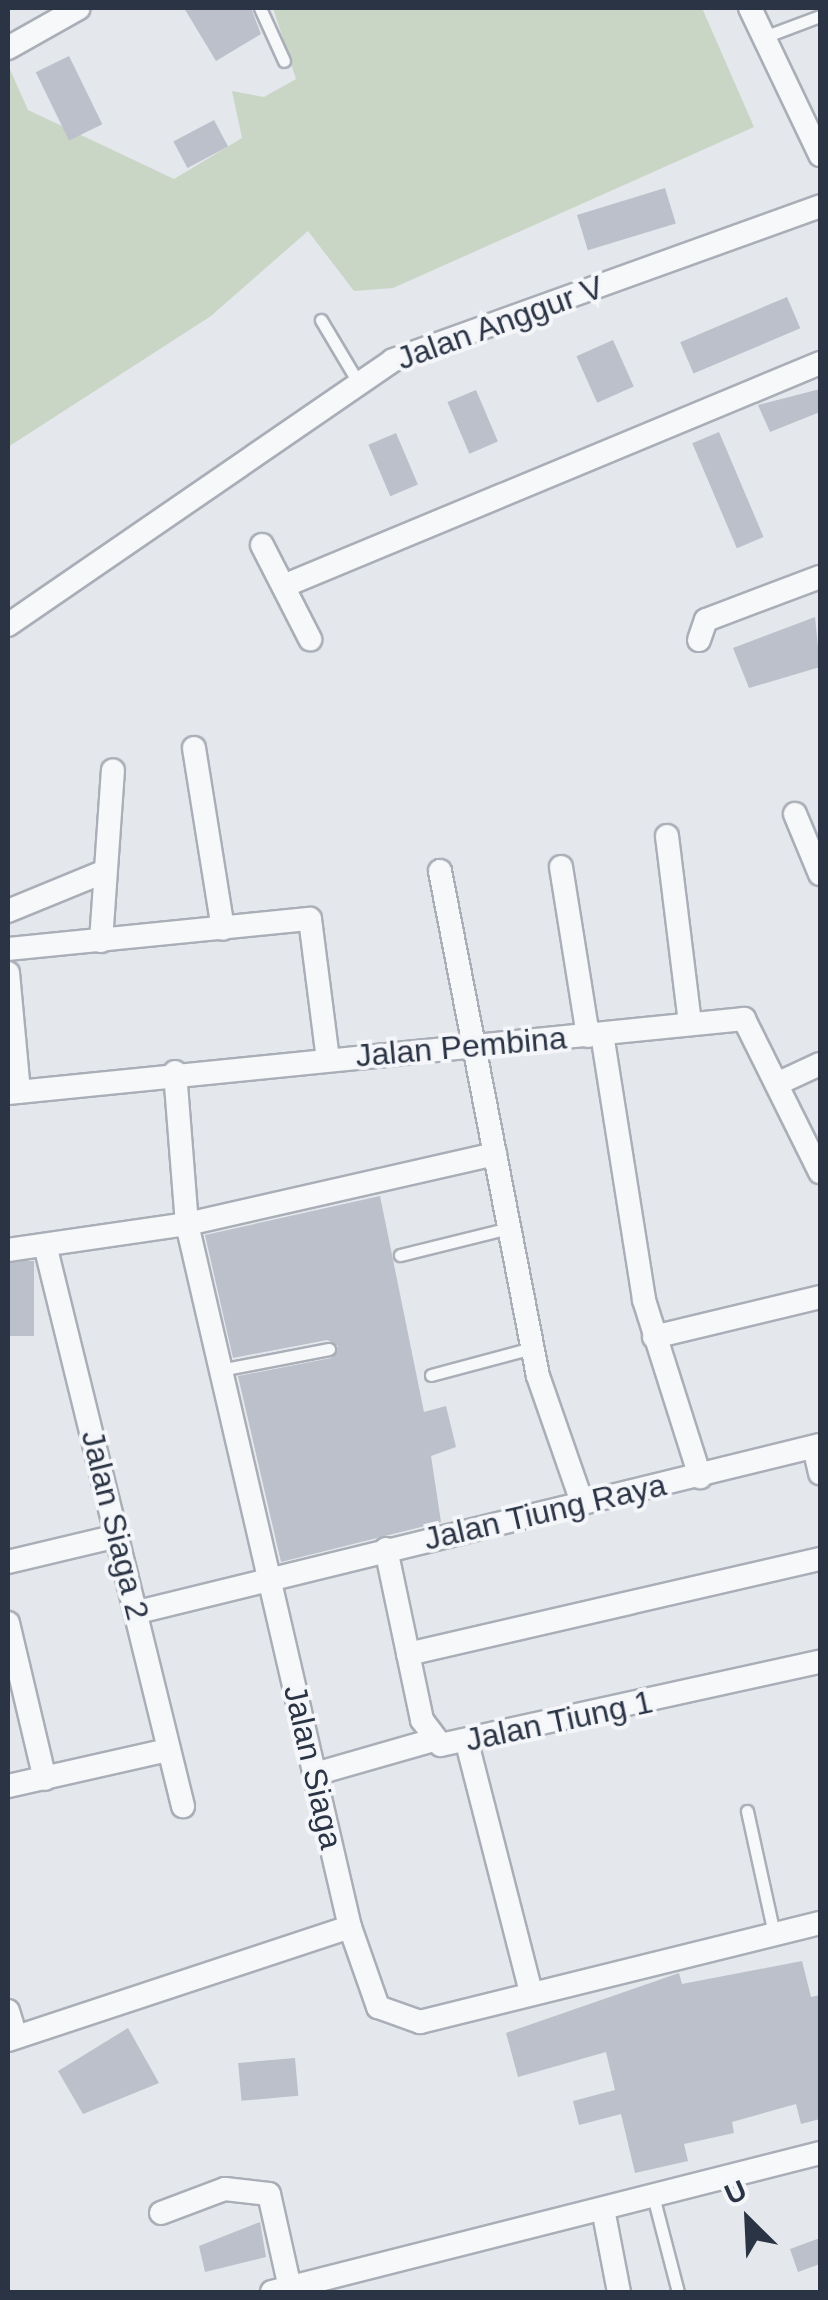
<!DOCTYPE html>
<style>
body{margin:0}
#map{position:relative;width:828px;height:2300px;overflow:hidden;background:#e4e7ec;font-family:Arial,sans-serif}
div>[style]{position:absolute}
.green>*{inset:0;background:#c9d6c5}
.building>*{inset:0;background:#bbc0ca;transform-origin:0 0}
.roads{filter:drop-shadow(2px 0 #a9aeb7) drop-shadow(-2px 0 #a9aeb7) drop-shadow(0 2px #a9aeb7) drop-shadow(0 -2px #a9aeb7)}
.service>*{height:11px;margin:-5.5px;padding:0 5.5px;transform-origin:5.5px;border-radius:5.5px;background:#f7f8fa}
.minor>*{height:22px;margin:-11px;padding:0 11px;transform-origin:11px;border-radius:11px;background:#f7f8fa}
span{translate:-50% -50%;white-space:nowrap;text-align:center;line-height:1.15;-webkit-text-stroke:8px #f4f6f9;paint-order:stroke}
.street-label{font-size:32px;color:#2b3445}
.frame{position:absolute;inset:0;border:10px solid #2b3445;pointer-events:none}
.north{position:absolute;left:698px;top:2170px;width:100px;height:100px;-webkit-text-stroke:8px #f4f6f9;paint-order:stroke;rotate:336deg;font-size:28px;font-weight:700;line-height:40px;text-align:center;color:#2b3445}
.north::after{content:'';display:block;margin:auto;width:35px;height:45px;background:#2b3445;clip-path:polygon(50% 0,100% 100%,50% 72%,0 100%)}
</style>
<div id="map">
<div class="green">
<i style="clip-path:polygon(273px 8px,702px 8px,754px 127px,393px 288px,354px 291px,308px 231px,211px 316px,8px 447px,8px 65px,28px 110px,174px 179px,242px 138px,232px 91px,264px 97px,296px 79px)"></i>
</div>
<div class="building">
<i style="clip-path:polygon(184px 8px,251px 8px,261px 34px,216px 61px)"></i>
<i style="left:69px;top:56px;width:76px;height:37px;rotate:64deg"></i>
<i style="left:214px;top:120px;width:30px;height:46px;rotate:62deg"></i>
<i style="left:665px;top:188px;width:37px;height:92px;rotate:73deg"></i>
<i style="left:787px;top:297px;width:34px;height:116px;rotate:67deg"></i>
<i style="left:613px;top:340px;width:51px;height:40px;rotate:66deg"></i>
<i style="clip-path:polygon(820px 389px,820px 412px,770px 432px,758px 405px)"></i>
<i style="left:476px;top:390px;width:56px;height:31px;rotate:67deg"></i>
<i style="left:719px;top:432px;width:114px;height:29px;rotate:67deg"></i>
<i style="left:396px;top:433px;width:56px;height:30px;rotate:67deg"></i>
<i style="clip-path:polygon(815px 617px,820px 667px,749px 688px,733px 648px)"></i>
<i style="clip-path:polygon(380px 1196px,424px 1412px,446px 1406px,456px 1447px,431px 1456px,441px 1522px,281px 1562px,238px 1376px,331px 1358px,338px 1346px,327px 1340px,233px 1358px,205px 1235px)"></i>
<i style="left:34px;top:1261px;width:75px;height:26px;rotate:90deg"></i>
<i style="clip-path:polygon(802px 1961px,811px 1997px,820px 1995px,820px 2119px,801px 2124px,796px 2104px,732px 2122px,734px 2133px,684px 2144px,688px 2161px,635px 2173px,621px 2114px,579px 2125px,573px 2101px,615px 2090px,606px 2052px,518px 2077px,506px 2033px,679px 1973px,682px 1984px)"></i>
<i style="clip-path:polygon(128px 2028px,159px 2083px,83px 2114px,58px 2071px)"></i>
<i style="left:295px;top:2058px;width:38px;height:57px;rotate:85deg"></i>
<i style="clip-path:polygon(260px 2222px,266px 2257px,205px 2272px,199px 2246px)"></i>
<i style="clip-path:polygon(820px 2238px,820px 2264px,798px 2272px,790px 2249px)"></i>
</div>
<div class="roads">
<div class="service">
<i style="left:260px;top:8px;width:58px;rotate:65.6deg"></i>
<i style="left:764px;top:37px;width:60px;rotate:-20.6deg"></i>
<i style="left:321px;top:320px;width:72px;rotate:59.2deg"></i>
<i style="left:400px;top:1255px;width:112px;rotate:-13.9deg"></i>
<i style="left:220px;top:1370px;width:111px;rotate:-10.9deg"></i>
<i style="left:431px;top:1375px;width:105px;rotate:-15deg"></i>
<i style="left:747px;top:1811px;width:126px;rotate:77.6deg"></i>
<i style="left:653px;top:2196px;width:99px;rotate:75.4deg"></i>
</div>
<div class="minor">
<i style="left:750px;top:8px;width:163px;rotate:64.5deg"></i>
<i style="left:8px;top:48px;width:81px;rotate:-29.4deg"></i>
<i style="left:262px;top:545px;width:106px;rotate:62.9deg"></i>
<i style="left:286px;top:585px;width:578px;rotate:-22.57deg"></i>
<i style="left:8px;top:625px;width:467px;rotate:-34.5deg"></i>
<i style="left:393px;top:360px;width:454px;rotate:-19.8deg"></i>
<i style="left:699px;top:640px;width:21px;rotate:-71deg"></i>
<i style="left:706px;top:620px;width:122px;rotate:-20.7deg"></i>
<i style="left:194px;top:748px;width:183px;rotate:80.9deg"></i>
<i style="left:795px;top:814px;width:65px;rotate:67.4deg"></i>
<i style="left:667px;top:836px;width:188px;rotate:83deg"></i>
<i style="left:561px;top:867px;width:171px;rotate:80.9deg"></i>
<i style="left:440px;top:871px;width:514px;rotate:79.02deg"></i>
<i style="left:538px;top:1376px;width:133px;rotate:70.8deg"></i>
<i style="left:8px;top:911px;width:103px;rotate:-22.3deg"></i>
<i style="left:101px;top:941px;width:171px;rotate:-86deg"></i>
<i style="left:8px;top:949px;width:303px;rotate:-5.7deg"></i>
<i style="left:310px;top:919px;width:141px;rotate:82.7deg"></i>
<i style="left:8px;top:973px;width:119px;rotate:84.7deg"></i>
<i style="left:602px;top:1034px;width:269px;rotate:81deg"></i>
<i style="left:644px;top:1300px;width:186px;rotate:72.4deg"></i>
<i style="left:175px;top:1072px;width:152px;rotate:85.5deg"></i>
<i style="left:187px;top:1224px;width:722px;rotate:76.95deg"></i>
<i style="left:350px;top:1927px;width:85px;rotate:70.7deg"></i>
<i style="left:378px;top:2007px;width:45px;rotate:19.7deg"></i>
<i style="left:420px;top:2022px;width:412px;rotate:-13.9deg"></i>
<i style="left:779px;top:1083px;width:45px;rotate:-24.9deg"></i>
<i style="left:8px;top:1093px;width:740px;rotate:-5.74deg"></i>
<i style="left:744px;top:1019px;width:171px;rotate:63.6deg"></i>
<i style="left:45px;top:1245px;width:578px;rotate:76.18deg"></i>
<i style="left:8px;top:1250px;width:181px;rotate:-8.3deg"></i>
<i style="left:187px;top:1224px;width:316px;rotate:-12.8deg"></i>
<i style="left:654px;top:1337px;width:171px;rotate:-13.5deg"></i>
<i style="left:814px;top:1447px;width:27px;rotate:77deg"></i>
<i style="left:386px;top:1549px;width:175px;rotate:78.1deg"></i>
<i style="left:422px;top:1720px;width:31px;rotate:53deg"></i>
<i style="left:441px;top:1745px;width:388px;rotate:-12.4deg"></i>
<i style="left:8px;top:1562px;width:112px;rotate:-13.4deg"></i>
<i style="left:138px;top:1612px;width:702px;rotate:-13.76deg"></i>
<i style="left:8px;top:1623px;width:160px;rotate:76.7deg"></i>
<i style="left:408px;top:1654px;width:423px;rotate:-13deg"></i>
<i style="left:467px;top:1743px;width:257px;rotate:75.6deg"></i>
<i style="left:315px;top:1774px;width:120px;rotate:-16deg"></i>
<i style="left:8px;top:1786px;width:164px;rotate:-12.7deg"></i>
<i style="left:8px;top:2011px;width:27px;rotate:73deg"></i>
<i style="left:8px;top:2040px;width:360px;rotate:-18.3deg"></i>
<i style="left:603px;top:2209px;width:85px;rotate:79.1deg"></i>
<i style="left:161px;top:2213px;width:68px;rotate:-20.6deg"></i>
<i style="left:225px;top:2189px;width:44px;rotate:6.5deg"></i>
<i style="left:269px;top:2194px;width:96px;rotate:77.4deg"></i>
<i style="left:272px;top:2292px;width:565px;rotate:-14.23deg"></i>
</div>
</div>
<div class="street-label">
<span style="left:500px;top:323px;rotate:-20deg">Jalan Anggur V</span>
<span style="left:461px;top:1047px;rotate:-5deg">Jalan Pembina</span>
<span style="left:545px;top:1512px;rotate:-13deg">Jalan Tiung Raya</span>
<span style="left:115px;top:1525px;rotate:76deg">Jalan Siaga 2</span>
<span style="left:559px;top:1721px;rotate:-12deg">Jalan Tiung 1</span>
<span style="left:313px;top:1767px;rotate:77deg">Jalan Siaga</span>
</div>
<div class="frame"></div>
<div class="north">U</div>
</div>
